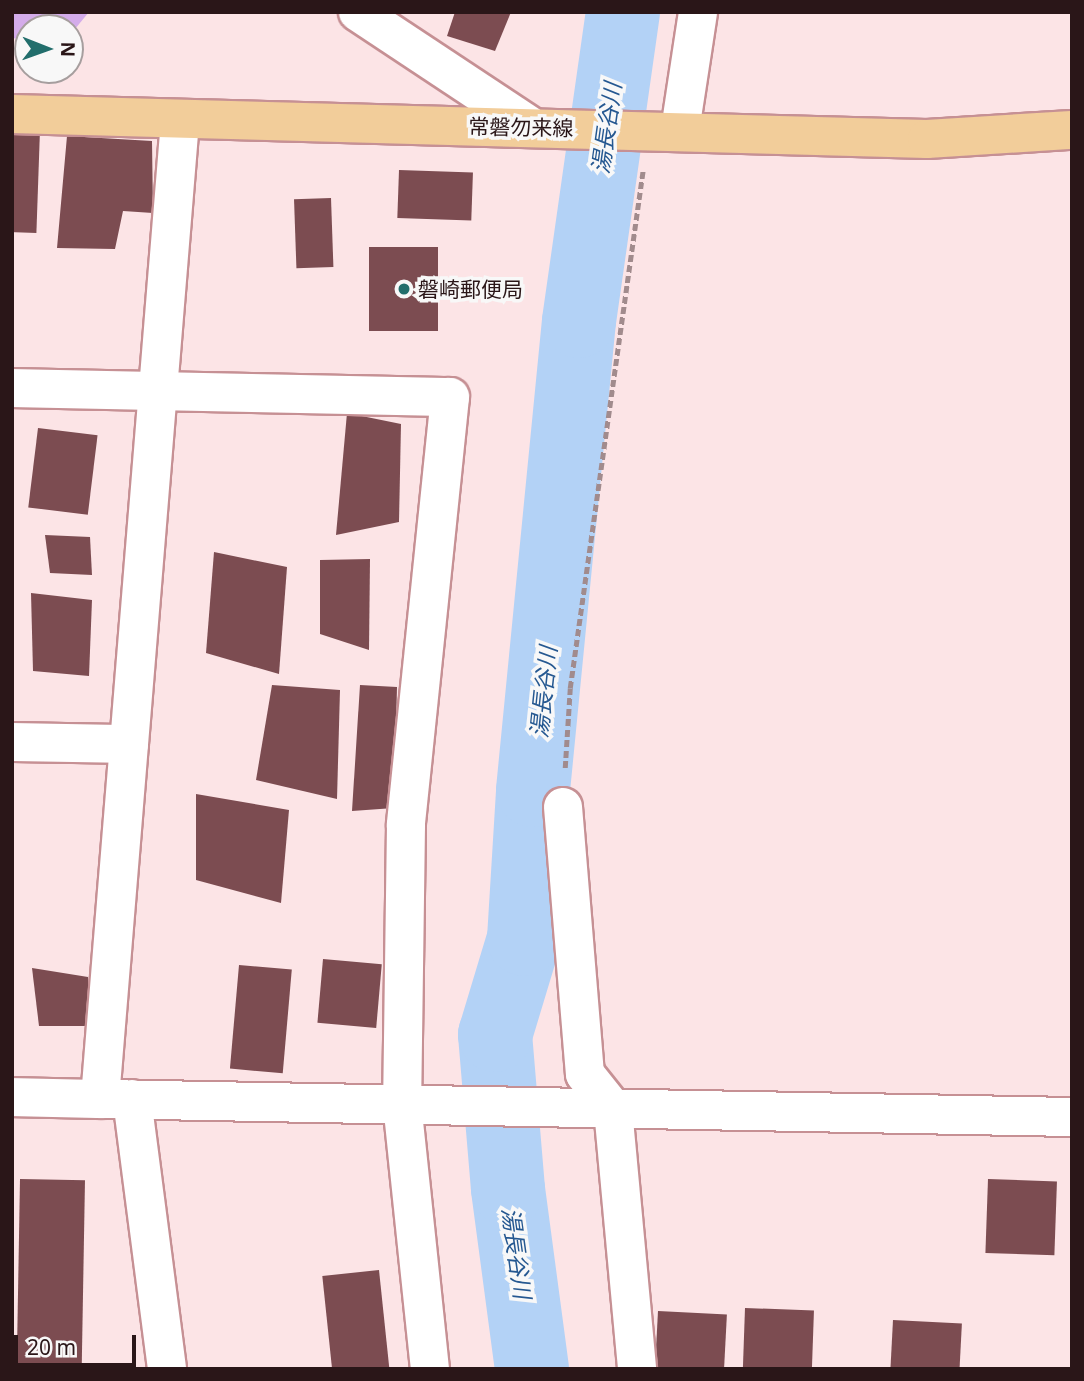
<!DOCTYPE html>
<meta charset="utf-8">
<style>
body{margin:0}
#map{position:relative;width:1084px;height:1381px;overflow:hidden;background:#fce4e6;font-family:"Noto Sans","Noto Sans JP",sans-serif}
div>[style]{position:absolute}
.green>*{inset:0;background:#d4acea}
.river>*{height:74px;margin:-37px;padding:0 37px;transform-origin:37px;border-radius:37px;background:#b3d2f6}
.building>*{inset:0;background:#7c4c51;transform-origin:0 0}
.path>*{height:4.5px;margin-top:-2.25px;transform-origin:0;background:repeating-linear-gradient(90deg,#a18b8d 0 7px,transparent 0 10.5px)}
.roads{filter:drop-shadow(2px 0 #c69094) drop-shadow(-2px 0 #c69094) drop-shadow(0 2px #c69094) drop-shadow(0 -2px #c69094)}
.minor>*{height:38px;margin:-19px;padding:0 19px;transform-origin:19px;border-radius:19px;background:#fff}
.tertiary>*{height:38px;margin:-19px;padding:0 19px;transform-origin:19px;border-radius:19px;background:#fff}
.primary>*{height:38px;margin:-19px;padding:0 19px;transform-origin:19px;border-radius:19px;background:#f2cd9a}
.dots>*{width:19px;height:19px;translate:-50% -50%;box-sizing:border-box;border:4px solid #f8f8f8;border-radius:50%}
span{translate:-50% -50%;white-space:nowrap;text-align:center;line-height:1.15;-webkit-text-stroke:7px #f8f8f8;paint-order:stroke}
.street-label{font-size:21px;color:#2a1618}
.poi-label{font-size:21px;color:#2a1618}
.left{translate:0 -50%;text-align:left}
.water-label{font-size:23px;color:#255891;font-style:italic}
.frame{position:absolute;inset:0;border:14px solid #2a1618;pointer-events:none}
.north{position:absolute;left:14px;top:14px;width:70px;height:70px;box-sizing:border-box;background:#f8f8f8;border:2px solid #a69e9e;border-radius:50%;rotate:91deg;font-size:19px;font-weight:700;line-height:28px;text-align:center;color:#2a1618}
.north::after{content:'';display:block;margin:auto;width:24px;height:32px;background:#226e6c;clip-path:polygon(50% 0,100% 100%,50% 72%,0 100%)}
.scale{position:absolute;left:14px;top:1335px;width:122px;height:32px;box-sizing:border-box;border:4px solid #2a1618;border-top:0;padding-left:9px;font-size:21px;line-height:24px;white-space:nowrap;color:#2a1618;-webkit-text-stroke:5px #f8f8f8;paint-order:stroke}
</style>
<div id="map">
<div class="green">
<i style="clip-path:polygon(12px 12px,89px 12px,70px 35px,70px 28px,28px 28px,28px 40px,12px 38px)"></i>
</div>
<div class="river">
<i style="left:532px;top:1369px;width:182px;rotate:-97.6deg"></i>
<i style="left:508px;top:1189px;width:155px;rotate:-94.8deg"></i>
<i style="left:495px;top:1035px;width:100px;rotate:-73.2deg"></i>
<i style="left:524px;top:939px;width:149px;rotate:-86.5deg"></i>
<i style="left:533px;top:790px;width:471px;rotate:-84.4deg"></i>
<i style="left:579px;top:321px;width:312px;rotate:-81.9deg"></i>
</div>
<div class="building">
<i style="clip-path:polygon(455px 12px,511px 12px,495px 51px,447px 36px)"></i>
<i style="left:12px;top:129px;width:28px;height:103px;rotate:2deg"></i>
<i style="clip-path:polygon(67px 136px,152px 141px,153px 213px,123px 211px,115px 249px,57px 248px)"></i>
<i style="left:399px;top:170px;width:74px;height:48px;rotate:2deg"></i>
<i style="left:331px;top:198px;width:69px;height:37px;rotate:88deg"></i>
<i style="left:369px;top:247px;width:69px;height:84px"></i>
<i style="clip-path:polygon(347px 413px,401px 424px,399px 522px,336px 535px)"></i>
<i style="left:38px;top:428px;width:60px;height:80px;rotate:7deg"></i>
<i style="clip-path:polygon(45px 535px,90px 537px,92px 575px,50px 573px)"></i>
<i style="clip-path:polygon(214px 552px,287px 567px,279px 674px,206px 653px)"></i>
<i style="clip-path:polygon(370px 559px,369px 650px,320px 634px,320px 560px)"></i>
<i style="clip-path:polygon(31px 593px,92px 600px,89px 676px,33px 671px)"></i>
<i style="clip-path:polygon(272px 685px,340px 690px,337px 799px,256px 780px)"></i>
<i style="clip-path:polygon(360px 685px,397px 687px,394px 808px,352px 811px)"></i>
<i style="clip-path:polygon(196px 794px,289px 810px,281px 903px,196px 880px)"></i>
<i style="left:323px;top:959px;width:59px;height:64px;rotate:5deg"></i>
<i style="left:239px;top:965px;width:53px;height:104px;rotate:5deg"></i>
<i style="clip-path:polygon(32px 968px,88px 977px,89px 1026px,39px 1026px)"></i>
<i style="left:20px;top:1179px;width:65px;height:191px;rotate:1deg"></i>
<i style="left:988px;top:1179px;width:69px;height:74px;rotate:2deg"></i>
<i style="left:379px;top:1270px;width:100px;height:57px;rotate:84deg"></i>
<i style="left:745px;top:1308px;width:69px;height:61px;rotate:2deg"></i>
<i style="left:658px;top:1311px;width:69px;height:58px;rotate:3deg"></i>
<i style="left:893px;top:1320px;width:69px;height:49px;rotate:3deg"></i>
</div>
<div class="path">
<i style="left:565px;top:768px;width:80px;rotate:-86.4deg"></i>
<i style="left:570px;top:688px;width:523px;rotate:-81.98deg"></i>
</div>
<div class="roads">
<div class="minor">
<i style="left:358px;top:12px;width:209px;rotate:33.5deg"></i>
<i style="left:12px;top:388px;width:438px;rotate:1.2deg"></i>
<i style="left:450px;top:397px;width:430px;rotate:95.9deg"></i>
<i style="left:406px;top:825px;width:278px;rotate:90.8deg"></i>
<i style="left:402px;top:1103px;width:267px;rotate:84deg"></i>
<i style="left:12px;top:742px;width:117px;rotate:1deg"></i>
<i style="left:563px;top:807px;width:268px;rotate:85.3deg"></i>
<i style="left:585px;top:1074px;width:45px;rotate:51.3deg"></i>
<i style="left:613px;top:1109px;width:261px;rotate:84.7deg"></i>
<i style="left:12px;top:1097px;width:88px;rotate:1.3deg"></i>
<i style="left:132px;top:1099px;width:272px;rotate:82.6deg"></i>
</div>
<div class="tertiary">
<i style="left:180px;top:121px;width:981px;rotate:94.68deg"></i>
<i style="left:100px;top:1099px;width:972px;rotate:1.06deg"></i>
<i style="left:680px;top:130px;width:119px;rotate:-81.3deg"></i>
</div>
<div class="primary">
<i style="left:12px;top:114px;width:915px;rotate:1.57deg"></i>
<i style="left:927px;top:139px;width:145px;rotate:-3.6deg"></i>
</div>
</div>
<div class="dots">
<i style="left:404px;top:289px;background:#226e6c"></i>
</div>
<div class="street-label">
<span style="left:521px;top:127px;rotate:1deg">常磐勿来線</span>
</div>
<div class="poi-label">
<span class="left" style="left:418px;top:289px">磐崎郵便局</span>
</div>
<div class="water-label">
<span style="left:606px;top:128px;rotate:-82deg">湯長谷川</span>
<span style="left:543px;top:692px;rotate:-84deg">湯長谷川</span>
<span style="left:517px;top:1253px;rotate:82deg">湯長谷川</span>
</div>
<div class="frame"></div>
<div class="north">N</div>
<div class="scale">20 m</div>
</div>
